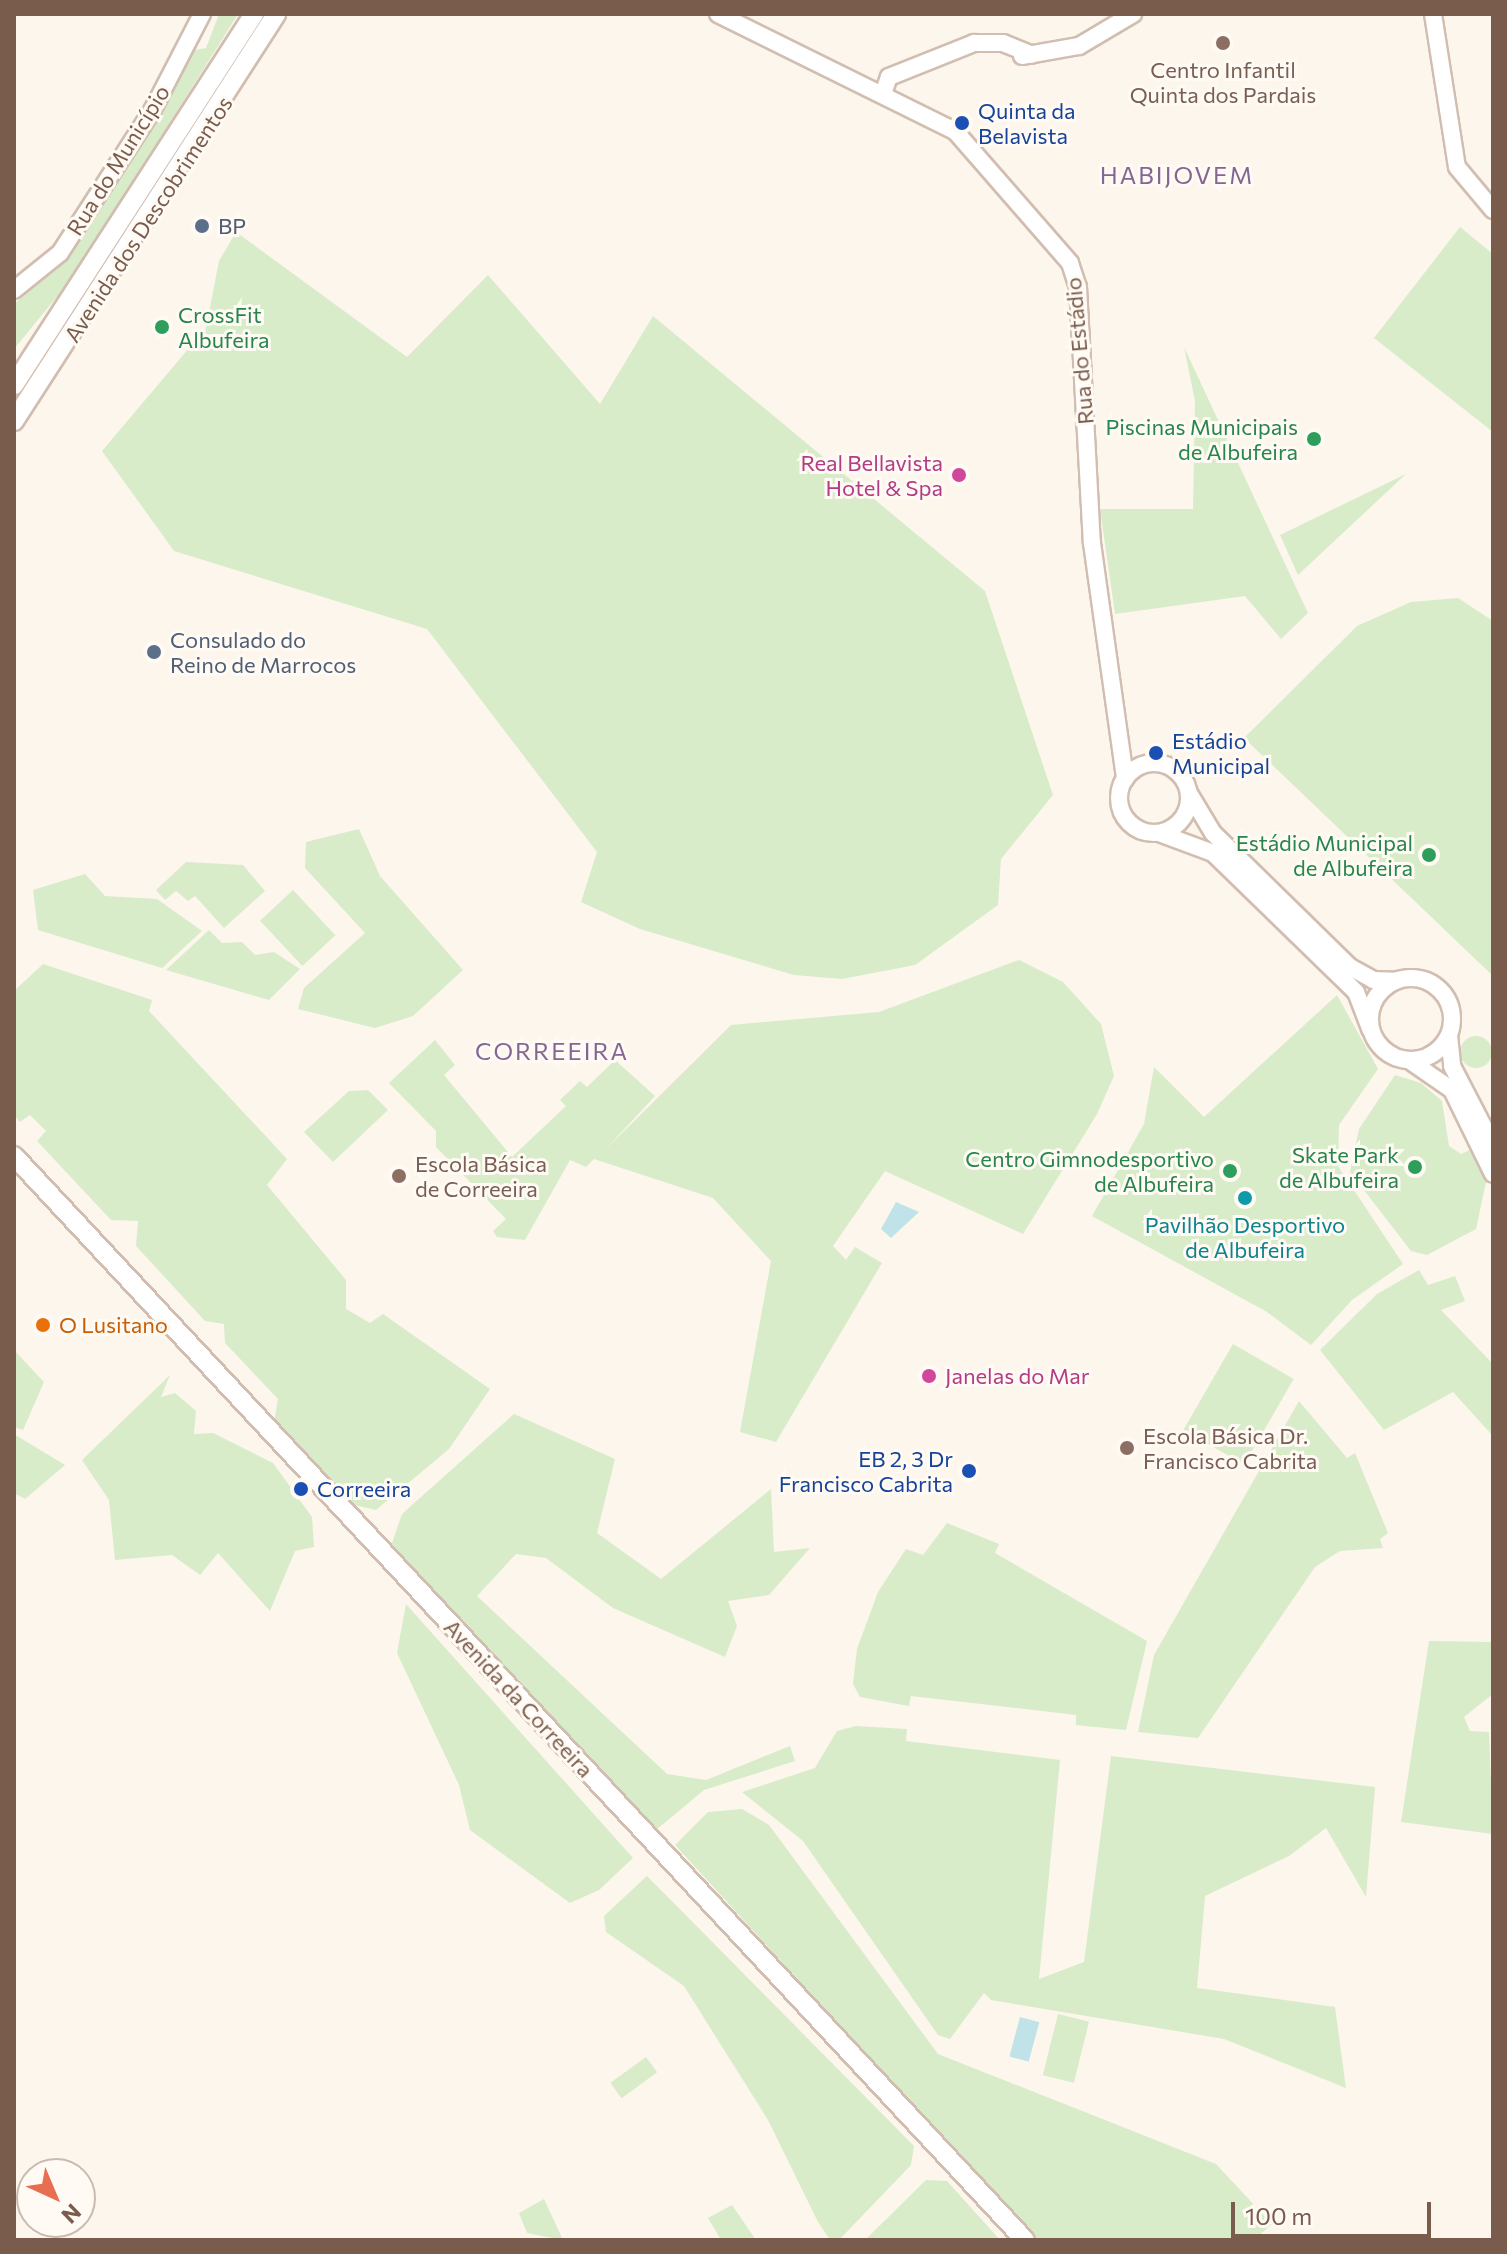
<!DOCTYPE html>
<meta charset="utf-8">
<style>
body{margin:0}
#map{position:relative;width:1507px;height:2254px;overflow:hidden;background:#fdf6ec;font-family:Commissioner,sans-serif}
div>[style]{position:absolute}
.green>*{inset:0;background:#d8ecc9;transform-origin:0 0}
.round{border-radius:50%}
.water>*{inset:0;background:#bfe3e8;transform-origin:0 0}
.roads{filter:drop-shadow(2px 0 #d1beb0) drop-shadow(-2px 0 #d1beb0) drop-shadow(0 2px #d1beb0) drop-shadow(0 -2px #d1beb0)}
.tertiary>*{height:16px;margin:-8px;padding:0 8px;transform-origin:8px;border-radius:8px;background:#fff}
.tertiary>.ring{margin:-8px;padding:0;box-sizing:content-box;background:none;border:16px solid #fff;border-radius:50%}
.secondary>*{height:18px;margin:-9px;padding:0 9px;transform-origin:9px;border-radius:9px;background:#fff}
.dots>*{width:22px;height:22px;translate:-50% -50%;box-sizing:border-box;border:4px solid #fffaf3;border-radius:50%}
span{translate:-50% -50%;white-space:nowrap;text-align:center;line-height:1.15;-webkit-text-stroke:6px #fffaf3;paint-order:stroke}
.education-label{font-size:22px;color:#785e54}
.left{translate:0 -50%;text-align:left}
.transit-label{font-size:22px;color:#164399}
.right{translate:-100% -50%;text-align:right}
.street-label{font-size:22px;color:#7a5c4d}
.service-label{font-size:22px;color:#4e5e75}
.leisure-label{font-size:22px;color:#27864d}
.hotel-label{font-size:22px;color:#b23c85}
.culture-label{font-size:22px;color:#0d838f}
.food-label{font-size:22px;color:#c56008}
.neighbourhood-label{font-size:24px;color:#846695;letter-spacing:2px}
.frame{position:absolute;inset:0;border:16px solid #7a5c4d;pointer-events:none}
.north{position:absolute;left:16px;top:2158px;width:80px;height:80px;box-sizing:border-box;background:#fffaf3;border:2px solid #cabbb1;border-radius:50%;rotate:136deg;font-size:22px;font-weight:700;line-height:32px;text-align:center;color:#7a5c4d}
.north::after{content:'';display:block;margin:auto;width:28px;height:36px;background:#e76f51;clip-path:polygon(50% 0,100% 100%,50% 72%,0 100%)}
.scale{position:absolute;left:1231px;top:2202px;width:200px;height:36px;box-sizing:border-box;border:4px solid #7a5c4d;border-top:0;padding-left:10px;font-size:24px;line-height:28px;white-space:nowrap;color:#7a5c4d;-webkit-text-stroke:6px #fffaf3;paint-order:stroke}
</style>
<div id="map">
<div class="green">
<i style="clip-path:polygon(219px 14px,238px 14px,74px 276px,14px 349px,14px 304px,57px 269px,194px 50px,206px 48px)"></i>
<i style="clip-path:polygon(1460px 227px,1493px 254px,1493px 432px,1374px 338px)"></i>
<i style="clip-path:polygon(236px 232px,407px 357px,488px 275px,600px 404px,653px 316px,985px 591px,1053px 795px,1001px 859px,998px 905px,915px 965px,842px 979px,794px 975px,640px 929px,581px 902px,597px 852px,427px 629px,174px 551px,102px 451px,206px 328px,219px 261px)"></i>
<i style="clip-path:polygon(1184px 347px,1308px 613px,1281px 639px,1245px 596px,1115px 614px,1100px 509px,1193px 509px,1195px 401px)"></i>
<i style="clip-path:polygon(1406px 474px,1298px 575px,1280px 535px)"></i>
<i style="clip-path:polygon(1458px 598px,1493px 621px,1493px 976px,1244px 738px,1357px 626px,1411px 602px)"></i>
<i style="clip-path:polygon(359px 829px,380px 876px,463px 970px,413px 1016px,375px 1028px,298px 1009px,304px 988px,365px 933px,305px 868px,306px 842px)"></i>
<i style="clip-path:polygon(186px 862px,243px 865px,265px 891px,224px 928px,195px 896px,188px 901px,176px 891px,165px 900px,156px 890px)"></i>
<i style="clip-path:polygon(85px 874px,105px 896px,157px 899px,202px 931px,162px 968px,38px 930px,33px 890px)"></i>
<i style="left:293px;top:890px;width:62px;height:45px;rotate:47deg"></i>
<i style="clip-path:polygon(209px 930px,222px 943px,242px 942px,255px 955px,274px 952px,300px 969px,269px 1000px,166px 970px)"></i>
<i style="clip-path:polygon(1019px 960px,1063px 982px,1101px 1024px,1114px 1076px,1097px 1114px,1023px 1234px,885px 1171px,833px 1246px,846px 1260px,855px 1247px,882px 1263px,776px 1442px,740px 1432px,771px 1261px,713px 1198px,594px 1159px,586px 1167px,570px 1160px,525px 1240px,497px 1237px,493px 1231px,506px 1219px,436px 1147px,436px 1131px,389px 1083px,435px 1040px,455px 1065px,444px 1075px,512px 1157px,566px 1106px,560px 1100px,580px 1081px,587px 1087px,615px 1060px,655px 1096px,606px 1149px,731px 1025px,879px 1012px)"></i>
<i style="clip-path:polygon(43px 964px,152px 1000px,149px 1011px,287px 1159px,267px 1185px,346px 1280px,346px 1309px,370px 1323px,383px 1314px,490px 1389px,449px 1449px,376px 1510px,350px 1504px,274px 1422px,278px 1399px,225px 1343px,224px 1324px,205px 1321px,136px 1246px,138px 1221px,111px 1220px,37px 1141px,46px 1131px,30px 1115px,20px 1122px,14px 1115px,14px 991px)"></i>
<i style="clip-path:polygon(1337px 995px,1378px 1069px,1339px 1125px,1338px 1166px,1403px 1264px,1352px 1300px,1311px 1345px,1267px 1312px,1092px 1216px,1144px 1124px,1154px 1067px,1204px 1117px)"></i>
<i class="round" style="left:1460px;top:1036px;width:32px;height:32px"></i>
<i style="clip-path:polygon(1395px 1075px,1421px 1083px,1442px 1101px,1449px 1146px,1461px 1154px,1472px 1149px,1486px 1182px,1476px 1229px,1427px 1255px,1411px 1251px,1350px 1172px,1359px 1129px)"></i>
<i style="clip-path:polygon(368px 1090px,388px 1110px,333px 1162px,304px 1132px,349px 1091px)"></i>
<i style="clip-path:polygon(1419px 1270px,1428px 1285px,1455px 1276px,1465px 1301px,1441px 1310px,1493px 1364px,1493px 1436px,1453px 1392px,1384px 1430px,1320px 1350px,1377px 1294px)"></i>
<i style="left:1233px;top:1344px;width:70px;height:99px;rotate:30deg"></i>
<i style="clip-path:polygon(14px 1350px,44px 1382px,23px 1430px,14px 1427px)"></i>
<i style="clip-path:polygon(170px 1375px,161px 1397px,175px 1393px,196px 1411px,194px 1434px,213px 1433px,273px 1463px,312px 1517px,314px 1547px,295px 1551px,270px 1611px,218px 1553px,200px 1575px,172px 1555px,115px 1560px,109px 1500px,82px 1460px)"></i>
<i style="clip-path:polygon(1299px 1401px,1347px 1458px,1355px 1453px,1388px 1533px,1380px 1539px,1383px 1548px,1340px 1551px,1315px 1567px,1198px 1738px,1138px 1732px,1154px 1655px)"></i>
<i style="clip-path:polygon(514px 1414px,615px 1459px,597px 1533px,661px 1579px,771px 1489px,774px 1552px,810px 1548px,769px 1595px,728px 1601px,737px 1626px,725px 1657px,613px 1608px,546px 1558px,516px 1554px,477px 1596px,667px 1774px,706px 1780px,790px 1746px,795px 1761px,704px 1790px,656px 1830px,409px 1570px,391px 1546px,402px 1514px)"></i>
<i style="clip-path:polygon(14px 1434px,65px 1465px,25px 1499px,14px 1493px)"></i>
<i style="clip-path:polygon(947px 1523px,999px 1544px,995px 1553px,1147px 1641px,1126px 1730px,1076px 1725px,1076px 1715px,911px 1696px,909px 1706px,860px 1697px,853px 1684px,857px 1649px,878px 1592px,906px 1549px,923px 1555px)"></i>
<i style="clip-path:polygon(406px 1604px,633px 1858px,599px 1890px,570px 1903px,470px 1830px,459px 1785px,397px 1653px)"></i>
<i style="clip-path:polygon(1429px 1641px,1493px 1642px,1493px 1694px,1464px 1717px,1470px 1731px,1489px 1732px,1493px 1834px,1401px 1822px)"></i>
<i style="clip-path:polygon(856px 1726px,907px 1729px,906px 1741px,1060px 1760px,1039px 1979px,1084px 1962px,1111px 1756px,1375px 1787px,1366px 1897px,1326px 1828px,1289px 1856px,1205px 1896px,1197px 1988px,1335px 2007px,1346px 2088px,1224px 2039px,991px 2000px,984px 1993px,950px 2039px,938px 2035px,803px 1841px,742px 1792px,815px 1768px,837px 1731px)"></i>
<i style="clip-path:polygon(742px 1809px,769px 1825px,938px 2054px,1216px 2164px,1272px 2224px,1254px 2240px,1036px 2240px,675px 1845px,708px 1812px)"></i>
<i style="clip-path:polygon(647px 1876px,914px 2146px,911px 2165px,839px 2240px,830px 2240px,818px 2222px,768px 2120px,684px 1986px,606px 1932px,604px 1916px)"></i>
<i style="left:1058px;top:2014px;width:32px;height:63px;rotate:14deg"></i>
<i style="left:646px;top:2057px;width:19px;height:44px;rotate:54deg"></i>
<i style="clip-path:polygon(926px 2180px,947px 2181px,1000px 2240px,865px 2240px)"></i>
<i style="clip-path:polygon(544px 2199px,563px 2240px,562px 2240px,527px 2233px,519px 2213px)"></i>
<i style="clip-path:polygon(732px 2205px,756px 2240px,721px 2240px,708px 2218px)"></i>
</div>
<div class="water">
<i style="clip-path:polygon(896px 1202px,919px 1212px,891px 1238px,881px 1229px)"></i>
<i style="left:1020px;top:2017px;width:20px;height:41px;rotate:15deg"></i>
</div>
<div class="roads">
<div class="tertiary">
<i style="left:718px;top:14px;width:264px;rotate:26.3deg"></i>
<i style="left:955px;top:131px;width:175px;rotate:48.9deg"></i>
<i style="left:1070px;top:263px;width:25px;rotate:72deg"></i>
<i style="left:1078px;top:287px;width:256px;rotate:86.9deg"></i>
<i style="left:1092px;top:543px;width:238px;rotate:82deg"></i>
<i style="left:1433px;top:14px;width:155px;rotate:81.1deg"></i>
<i style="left:1457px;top:167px;width:56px;rotate:50.1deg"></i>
<i style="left:1022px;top:56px;width:58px;rotate:-10deg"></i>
<i style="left:1079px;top:46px;width:63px;rotate:-30.7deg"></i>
<i style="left:883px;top:94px;width:18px;rotate:-71deg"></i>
<i style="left:889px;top:77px;width:92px;rotate:-21.8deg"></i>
<i style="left:974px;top:43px;width:29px"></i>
<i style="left:1003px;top:43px;width:31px;rotate:22deg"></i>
<i style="left:14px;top:290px;width:59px;rotate:-38.8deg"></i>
<i style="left:60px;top:253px;width:171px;rotate:-57.1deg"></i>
<i style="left:153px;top:109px;width:107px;rotate:-62.7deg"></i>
<i class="ring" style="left:1119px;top:763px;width:54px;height:54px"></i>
<i style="left:1189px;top:793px;width:47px;rotate:59deg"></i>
<i style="left:1213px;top:833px;width:192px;rotate:44.4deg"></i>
<i style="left:1350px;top:967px;width:26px;rotate:29deg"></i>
<i style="left:1373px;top:980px;width:23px;rotate:2deg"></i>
<i style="left:1159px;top:833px;width:58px;rotate:20.3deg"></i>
<i style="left:1213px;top:853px;width:199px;rotate:44.2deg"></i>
<i style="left:1356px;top:992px;width:40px;rotate:69deg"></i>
<i class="ring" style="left:1370px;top:978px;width:66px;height:66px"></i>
<i style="left:1449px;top:1035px;width:31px;rotate:84deg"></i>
<i style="left:1452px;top:1066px;width:89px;rotate:62.6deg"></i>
<i style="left:1410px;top:1061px;width:51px;rotate:34.6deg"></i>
<i style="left:1452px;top:1090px;width:93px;rotate:64deg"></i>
</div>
<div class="secondary">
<i style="left:14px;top:385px;width:442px;rotate:-57.1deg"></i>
<i style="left:14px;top:421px;width:484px;rotate:-57.2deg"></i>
<i style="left:14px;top:1156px;width:1482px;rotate:47deg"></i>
</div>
</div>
<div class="dots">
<i style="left:1223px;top:43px;background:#8d6e63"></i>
<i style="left:962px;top:123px;background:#1a4fb4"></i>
<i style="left:202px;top:226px;background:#5c6f8a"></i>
<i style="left:162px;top:327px;background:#2e9e5b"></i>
<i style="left:1314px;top:439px;background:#2e9e5b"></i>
<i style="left:959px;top:475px;background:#d1479c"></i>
<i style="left:154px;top:652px;background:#5c6f8a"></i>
<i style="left:1156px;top:753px;background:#1a4fb4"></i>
<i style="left:1429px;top:855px;background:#2e9e5b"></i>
<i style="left:1415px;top:1167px;background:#2e9e5b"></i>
<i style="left:1230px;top:1171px;background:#2e9e5b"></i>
<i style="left:399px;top:1176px;background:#8d6e63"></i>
<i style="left:1245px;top:1198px;background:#0f9aa8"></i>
<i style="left:43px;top:1325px;background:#e8710a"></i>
<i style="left:929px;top:1376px;background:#d1479c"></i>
<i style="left:1127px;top:1448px;background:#8d6e63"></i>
<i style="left:969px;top:1471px;background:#1a4fb4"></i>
<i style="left:301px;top:1489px;background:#1a4fb4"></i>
</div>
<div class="education-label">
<span style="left:1223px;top:82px">Centro Infantil<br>Quinta dos Pardais</span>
<span class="left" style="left:415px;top:1176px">Escola Básica<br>de Correeira</span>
<span class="left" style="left:1143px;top:1448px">Escola Básica Dr.<br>Francisco Cabrita</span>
</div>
<div class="transit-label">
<span class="left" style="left:978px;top:123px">Quinta da<br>Belavista</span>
<span class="left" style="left:1172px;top:753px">Estádio<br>Municipal</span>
<span class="right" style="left:953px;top:1471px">EB 2, 3 Dr<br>Francisco Cabrita</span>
<span class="left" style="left:317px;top:1489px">Correeira</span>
</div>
<div class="street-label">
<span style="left:118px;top:160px;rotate:-58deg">Rua do Município</span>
<span style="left:148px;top:219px;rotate:-57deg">Avenida dos Descobrimentos</span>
<span style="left:1079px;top:351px;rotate:-95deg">Rua do Estádio</span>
<span style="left:519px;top:1698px;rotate:47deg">Avenida da Correeira</span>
</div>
<div class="service-label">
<span class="left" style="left:218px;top:226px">BP</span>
<span class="left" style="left:170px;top:652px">Consulado do<br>Reino de Marrocos</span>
</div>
<div class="leisure-label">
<span class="left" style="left:178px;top:327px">CrossFit<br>Albufeira</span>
<span class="right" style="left:1298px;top:439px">Piscinas Municipais<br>de Albufeira</span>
<span class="right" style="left:1413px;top:855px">Estádio Municipal<br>de Albufeira</span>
<span class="right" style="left:1399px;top:1167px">Skate Park<br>de Albufeira</span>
<span class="right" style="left:1214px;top:1171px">Centro Gimnodesportivo<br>de Albufeira</span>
</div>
<div class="hotel-label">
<span class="right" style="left:943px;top:475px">Real Bellavista<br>Hotel &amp; Spa</span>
<span class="left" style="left:945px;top:1376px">Janelas do Mar</span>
</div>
<div class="culture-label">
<span style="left:1245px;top:1237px">Pavilhão Desportivo<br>de Albufeira</span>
</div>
<div class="food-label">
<span class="left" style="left:59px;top:1325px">O Lusitano</span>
</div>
<div class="neighbourhood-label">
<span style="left:1177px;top:175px">HABIJOVEM</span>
<span style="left:552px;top:1051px">CORREEIRA</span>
</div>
<div class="frame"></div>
<div class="north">N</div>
<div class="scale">100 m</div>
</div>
